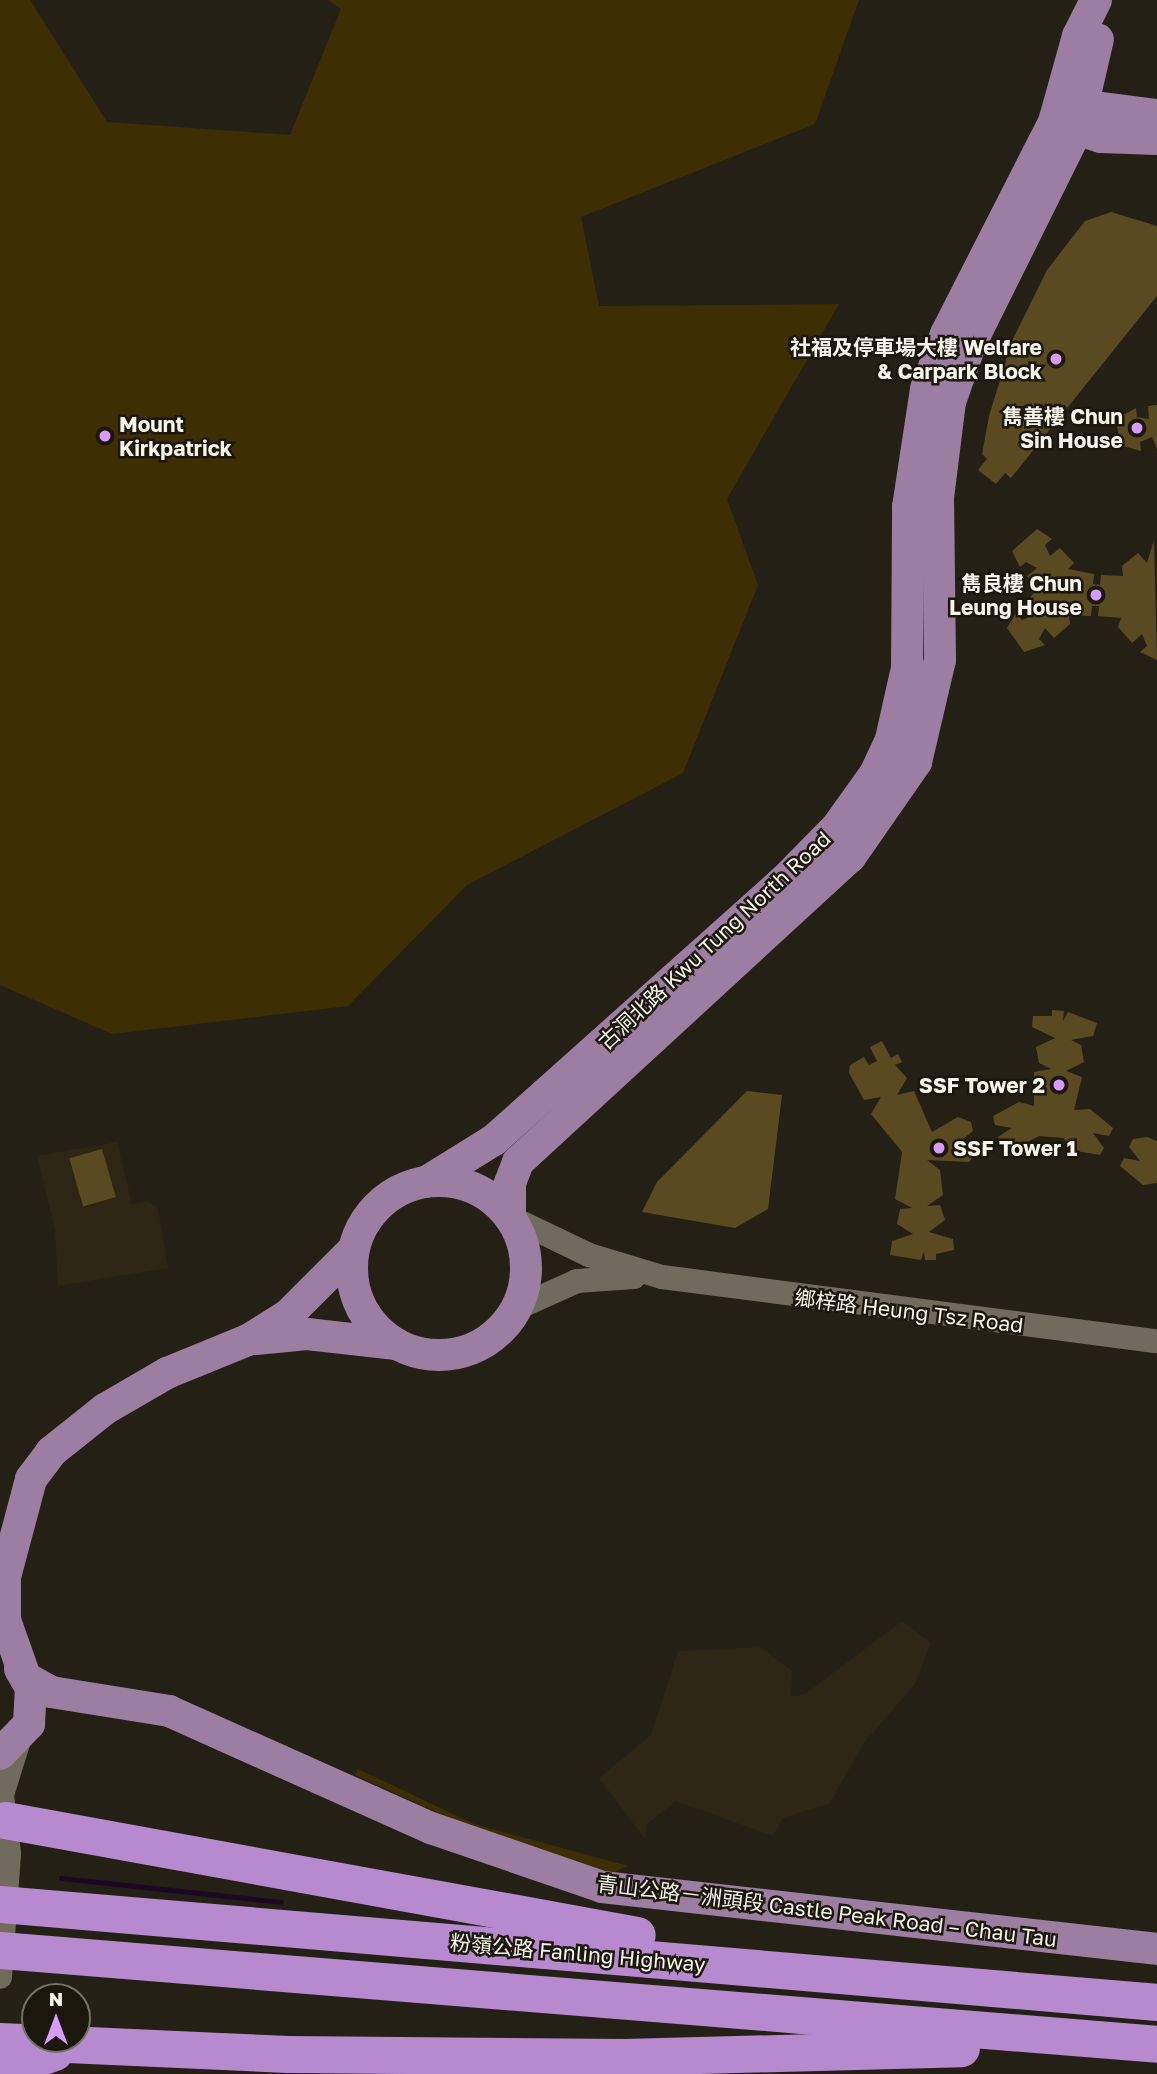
<!DOCTYPE html>
<meta charset="utf-8">
<style>
body{margin:0}
#map{position:relative;width:1157px;height:2074px;overflow:hidden;background:#242015;font-family:"Golos Text","Noto Sans SC",sans-serif}
div>[style]{position:absolute}
.built>*{inset:0;background:#2d2615}
.green>*{inset:0;background:#3d2e03}
.stream>*{height:5px;margin:-2.5px;padding:0 2.5px;transform-origin:2.5px;border-radius:2.5px;background:#1c0825}
.building>*{inset:0;background:#5a4a22;transform-origin:0 0}
.minor>*{height:24px;margin:-12px;padding:0 12px;transform-origin:12px;border-radius:12px;background:#716b5e}
.major>*{height:32px;margin:-16px;padding:0 16px;transform-origin:16px;border-radius:16px;background:#9b7ea2}
.major>.ring{margin:-16px;padding:0;box-sizing:content-box;background:none;border:32px solid #9b7ea2;border-radius:50%}
.highway>*{height:37px;margin:-18.5px;padding:0 18.5px;transform-origin:18.5px;border-radius:18.5px;background:#b78ad0}
.dots>*{width:19px;height:19px;translate:-50% -50%;box-sizing:border-box;border:4px solid #1b170c;border-radius:50%}
span{translate:-50% -50%;white-space:nowrap;text-align:center;line-height:1.15;-webkit-text-stroke:5px #1b170c;paint-order:stroke}
.poi-label{font-size:21px;color:#f8f5ed;font-weight:700}
.right{translate:-100% -50%;text-align:right}
.left{translate:0 -50%;text-align:left}
.street-label{font-size:21px;color:#f8f5ed}
.north{position:absolute;left:21px;top:1983px;width:70px;height:70px;box-sizing:border-box;background:#1b170c;border:2px solid #737066;border-radius:50%;rotate:0deg;font-size:19px;font-weight:700;line-height:28px;text-align:center;color:#f8f5ed}
.north::after{content:'';display:block;margin:auto;width:24px;height:32px;background:#d79bf9;clip-path:polygon(50% 0,100% 100%,50% 72%,0 100%)}
</style>
<div id="map">
<div class="built">
<i style="clip-path:polygon(117px 1142px,132px 1204px,147px 1201px,158px 1208px,168px 1268px,58px 1286px,55px 1229px,37px 1156px)"></i>
<i style="clip-path:polygon(902px 1621px,931px 1643px,915px 1684px,863px 1744px,830px 1803px,783px 1818px,773px 1836px,676px 1801px,647px 1824px,645px 1839px,599px 1778px,651px 1735px,678px 1651px,760px 1647px,792px 1671px,790px 1697px,805px 1694px)"></i>
</div>
<div class="green">
<i style="clip-path:polygon(0 0,30px 0,107px 122px,290px 135px,341px 9px,328px 0,859px 0,815px 124px,581px 217px,599px 306px,839px 304px,727px 499px,758px 585px,683px 773px,467px 885px,348px 1006px,112px 1034px,0 985px)"></i>
<i style="clip-path:polygon(358px 1769px,474px 1824px,628px 1866px,612px 1873px,502px 1842px,355px 1775px)"></i>
</div>
<div class="stream">
<i style="left:61px;top:1878px;width:221px;rotate:6.2deg"></i>
</div>
<div class="building">
<i style="clip-path:polygon(1111px 212px,1157px 226px,1157px 296px,1011px 478px,1005px 473px,996px 484px,978px 470px,987px 459px,982px 454px,989px 416px,1012px 341px,1047px 270px,1085px 221px)"></i>
<i style="clip-path:polygon(1157px 405px,1157px 449px,1152px 437px,1140px 442px,1141px 451px,1120px 445px,1116px 419px,1136px 408px,1137px 417px,1149px 419px,1148px 406px)"></i>
<i style="clip-path:polygon(1037px 529px,1052px 539px,1045px 545px,1050px 556px,1060px 548px,1074px 563px,1068px 569px,1094px 574px,1093px 584px,1100px 585px,1101px 575px,1123px 576px,1122px 566px,1138px 553px,1147px 563px,1154px 540px,1157px 660px,1140px 652px,1147px 646px,1142px 634px,1132px 643px,1118px 627px,1121px 618px,1098px 616px,1099px 606px,1092px 606px,1091px 616px,1069px 615px,1070px 624px,1054px 638px,1045px 628px,1039px 639px,1045px 645px,1024px 652px,1007px 628px,1016px 613px,1022px 620px,1034px 615px,1025px 605px,1037px 588px,1027px 576px,1037px 568px,1026px 562px,1020px 567px,1012px 551px)"></i>
<i style="clip-path:polygon(1052px 1010px,1064px 1011px,1063px 1021px,1068px 1012px,1097px 1023px,1093px 1036px,1071px 1040px,1081px 1045px,1084px 1062px,1066px 1071px,1082px 1077px,1074px 1110px,1090px 1109px,1113px 1128px,1109px 1136px,1093px 1133px,1104px 1148px,1100px 1155px,1070px 1150px,1064px 1138px,1039px 1136px,1013px 1150px,1000px 1145px,998px 1137px,1012px 1128px,995px 1125px,993px 1116px,1019px 1102px,1034px 1106px,1034px 1072px,1051px 1069px,1039px 1063px,1036px 1047px,1055px 1038px,1032px 1027px,1033px 1016px,1052px 1016px)"></i>
<i style="clip-path:polygon(882px 1041px,891px 1058px,898px 1054px,902px 1062px,895px 1065px,907px 1078px,897px 1095px,914px 1091px,932px 1132px,958px 1117px,971px 1122px,973px 1131px,959px 1142px,976px 1143px,978px 1151px,969px 1162px,927px 1160px,940px 1170px,943px 1195px,927px 1206px,940px 1205px,945px 1220px,929px 1232px,953px 1239px,954px 1250px,936px 1254px,936px 1260px,925px 1260px,924px 1251px,921px 1260px,890px 1255px,892px 1241px,913px 1234px,897px 1224px,900px 1209px,912px 1208px,895px 1199px,902px 1152px,871px 1114px,881px 1097px,864px 1100px,849px 1073px,850px 1065px,864px 1057px,869px 1065px,877px 1061px,870px 1047px)"></i>
<i style="clip-path:polygon(747px 1091px,782px 1095px,768px 1209px,735px 1228px,642px 1212px,657px 1182px)"></i>
<i style="clip-path:polygon(1147px 1137px,1157px 1141px,1157px 1183px,1143px 1185px,1120px 1166px,1124px 1158px,1140px 1161px,1129px 1147px,1133px 1139px)"></i>
<i style="left:102px;top:1149px;width:50px;height:34px;rotate:74deg"></i>
</div>
<div class="minor">
<i style="left:510px;top:1217px;width:88px;rotate:25.7deg"></i>
<i style="left:589px;top:1255px;width:76px;rotate:16.8deg"></i>
<i style="left:662px;top:1277px;width:499px;rotate:7.4deg"></i>
<i style="left:517px;top:1308px;width:66px;rotate:-24.2deg"></i>
<i style="left:577px;top:1281px;width:57px;rotate:-4deg"></i>
<i style="left:0;top:1977px;width:124px;rotate:-85.8deg"></i>
<i style="left:9px;top:1853px;width:58px;rotate:-96.9deg"></i>
<i style="left:2px;top:1795px;width:58px;rotate:-72.8deg"></i>
</div>
<div class="major">
<i style="left:1064px;top:103px;width:94px;rotate:7.4deg"></i>
<i style="left:1058px;top:124px;width:45px;rotate:16.8deg"></i>
<i style="left:1101px;top:137px;width:56px;rotate:2deg"></i>
<i class="ring" style="left:352px;top:1181px;width:142px;height:142px"></i>
<i style="left:426px;top:1182px;width:80px;rotate:-31.7deg"></i>
<i style="left:494px;top:1140px;width:390px;rotate:-41.8deg"></i>
<i style="left:785px;top:880px;width:74px;rotate:-45.5deg"></i>
<i style="left:837px;top:827px;width:65px;rotate:-54.4deg"></i>
<i style="left:875px;top:774px;width:38px;rotate:-65deg"></i>
<i style="left:891px;top:739px;width:73px;rotate:-77.3deg"></i>
<i style="left:907px;top:668px;width:161px;rotate:-89.6deg"></i>
<i style="left:908px;top:507px;width:119px;rotate:-81.3deg"></i>
<i style="left:926px;top:389px;width:59px;rotate:-70deg"></i>
<i style="left:946px;top:334px;width:238px;rotate:-63deg"></i>
<i style="left:1054px;top:122px;width:89px;rotate:-74.4deg"></i>
<i style="left:1078px;top:36px;width:40px;rotate:-63.4deg"></i>
<i style="left:510px;top:1217px;width:34px;rotate:-90deg"></i>
<i style="left:510px;top:1183px;width:22px;rotate:-69deg"></i>
<i style="left:518px;top:1162px;width:451px;rotate:-42.6deg"></i>
<i style="left:850px;top:857px;width:116px;rotate:-55.2deg"></i>
<i style="left:916px;top:762px;width:105px;rotate:-76.8deg"></i>
<i style="left:940px;top:660px;width:162px;rotate:-90.7deg"></i>
<i style="left:938px;top:498px;width:97px;rotate:-82.9deg"></i>
<i style="left:950px;top:402px;width:60px;rotate:-70.7deg"></i>
<i style="left:970px;top:345px;width:241px;rotate:-63.6deg"></i>
<i style="left:1077px;top:129px;width:92px;rotate:-76.9deg"></i>
<i style="left:256px;top:1339px;width:51px;rotate:-5.6deg"></i>
<i style="left:307px;top:1334px;width:90px;rotate:6.4deg"></i>
<i style="left:23px;top:1671px;width:54px;rotate:-109.4deg"></i>
<i style="left:5px;top:1620px;width:43px;rotate:-90deg"></i>
<i style="left:5px;top:1577px;width:101px;rotate:-75.1deg"></i>
<i style="left:31px;top:1479px;width:34px;rotate:-53deg"></i>
<i style="left:51px;top:1452px;width:69px;rotate:-38.5deg"></i>
<i style="left:105px;top:1409px;width:72px;rotate:-30.1deg"></i>
<i style="left:167px;top:1373px;width:87px;rotate:-22.2deg"></i>
<i style="left:248px;top:1340px;width:47px;rotate:-32deg"></i>
<i style="left:288px;top:1315px;width:92px;rotate:-45deg"></i>
<i style="left:26px;top:1678px;width:29px;rotate:29deg"></i>
<i style="left:51px;top:1692px;width:120px;rotate:9.1deg"></i>
<i style="left:169px;top:1711px;width:287px;rotate:24.1deg"></i>
<i style="left:431px;top:1828px;width:181px;rotate:19deg"></i>
<i style="left:602px;top:1887px;width:558px;rotate:6.37deg"></i>
<i style="left:0;top:1754px;width:42px;rotate:-46deg"></i>
<i style="left:29px;top:1724px;width:36px;rotate:-87deg"></i>
<i style="left:31px;top:1688px;width:22px;rotate:-120deg"></i>
</div>
<div class="highway">
<i style="left:5px;top:1820px;width:642px;rotate:10.31deg"></i>
<i style="left:0;top:1904px;width:1161px;rotate:4.84deg"></i>
<i style="left:0;top:1950px;width:1161px;rotate:4.64deg"></i>
<i style="left:0;top:2041px;width:288px;rotate:2.6deg"></i>
<i style="left:288px;top:2054px;width:336px;rotate:0.5deg"></i>
<i style="left:624px;top:2057px;width:337px;rotate:-1.5deg"></i>
<i style="left:0;top:2072px;width:58px;rotate:-20.3deg"></i>
</div>
<div class="dots">
<i style="left:1056px;top:359px;background:#d79bf9"></i>
<i style="left:1137px;top:428px;background:#d79bf9"></i>
<i style="left:105px;top:436px;background:#d79bf9"></i>
<i style="left:1096px;top:595px;background:#d79bf9"></i>
<i style="left:1059px;top:1085px;background:#d79bf9"></i>
<i style="left:939px;top:1148px;background:#d79bf9"></i>
</div>
<div class="poi-label">
<span class="right" style="left:1042px;top:359px">社福及停車場大樓 Welfare<br>&amp; Carpark Block</span>
<span class="right" style="left:1123px;top:428px">雋善樓 Chun<br>Sin House</span>
<span class="left" style="left:119px;top:436px">Mount<br>Kirkpatrick</span>
<span class="right" style="left:1082px;top:595px">雋良樓 Chun<br>Leung House</span>
<span class="right" style="left:1045px;top:1085px">SSF Tower 2</span>
<span class="left" style="left:953px;top:1148px">SSF Tower 1</span>
</div>
<div class="street-label">
<span style="left:714px;top:940px;rotate:-43deg">古洞北路 Kwu Tung North Road</span>
<span style="left:909px;top:1311px;rotate:7deg">鄉梓路 Heung Tsz Road</span>
<span style="left:827px;top:1911px;rotate:7deg">青山公路－洲頭段 Castle Peak Road – Chau Tau</span>
<span style="left:578px;top:1953px;rotate:5deg">粉嶺公路 Fanling Highway</span>
</div>
<div class="north">N</div>
</div>
